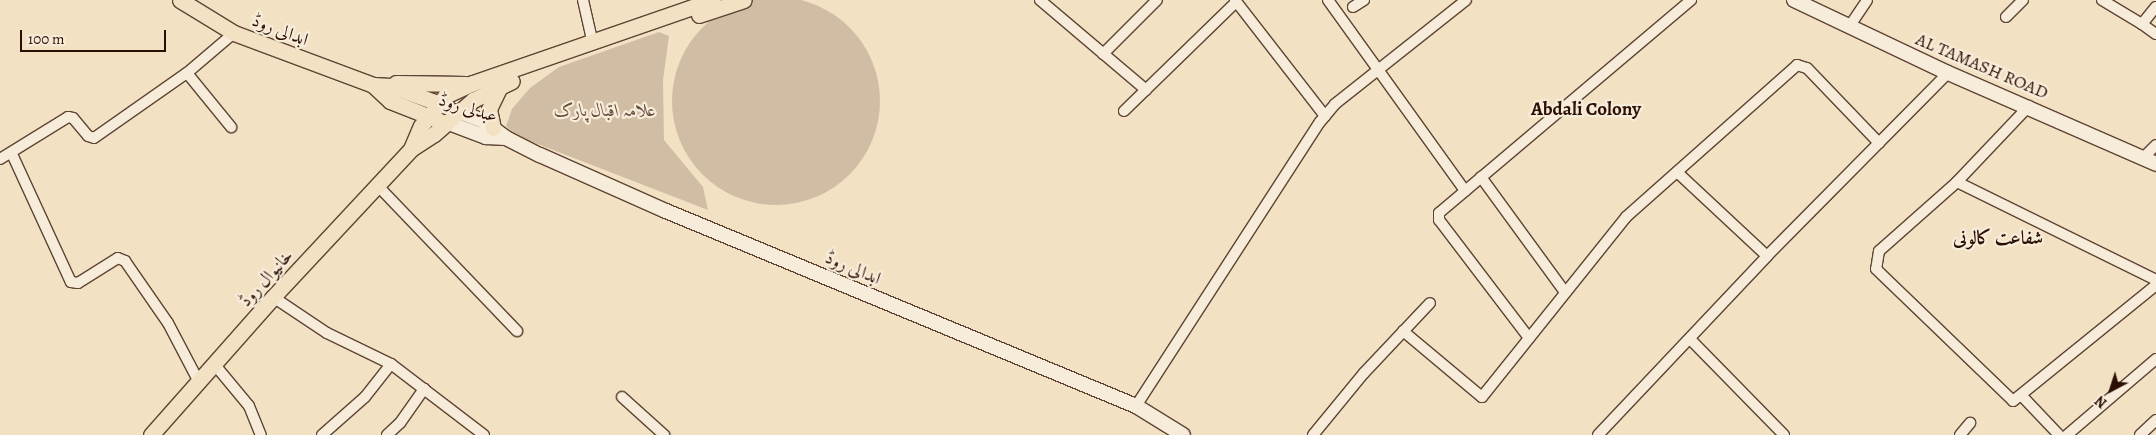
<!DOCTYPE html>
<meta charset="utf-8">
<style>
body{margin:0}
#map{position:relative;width:2156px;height:435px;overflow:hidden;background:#f3e1c4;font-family:Alegreya,Amiri,serif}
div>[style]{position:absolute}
.green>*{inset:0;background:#d1bda3}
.round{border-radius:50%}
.roads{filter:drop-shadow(1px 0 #5e4434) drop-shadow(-1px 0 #5e4434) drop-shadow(0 1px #5e4434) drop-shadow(0 -1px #5e4434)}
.street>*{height:10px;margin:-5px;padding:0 5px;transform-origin:5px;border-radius:5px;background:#f7ecd9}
.secondary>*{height:14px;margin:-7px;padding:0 7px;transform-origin:7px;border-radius:7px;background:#f7ecd9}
.primary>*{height:15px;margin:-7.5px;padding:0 7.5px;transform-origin:7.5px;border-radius:7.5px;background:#f3e1c4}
span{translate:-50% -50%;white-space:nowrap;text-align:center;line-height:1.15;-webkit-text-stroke:4.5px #f7ecd9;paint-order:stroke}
.street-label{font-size:18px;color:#2c0f04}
.park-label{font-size:18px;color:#664c3c;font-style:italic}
.neighbourhood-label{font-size:19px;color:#2c0f04;font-weight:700}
.north{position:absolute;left:2086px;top:365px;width:50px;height:50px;-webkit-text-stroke:4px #f7ecd9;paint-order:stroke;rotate:220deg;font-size:14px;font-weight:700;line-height:20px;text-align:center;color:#2c0f04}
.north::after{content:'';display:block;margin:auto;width:18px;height:22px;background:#2c0f04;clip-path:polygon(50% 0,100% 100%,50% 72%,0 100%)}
.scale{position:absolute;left:20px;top:30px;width:146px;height:22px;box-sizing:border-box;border:2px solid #2c0f04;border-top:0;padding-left:6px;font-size:15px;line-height:18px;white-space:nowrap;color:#2c0f04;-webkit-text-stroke:4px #f7ecd9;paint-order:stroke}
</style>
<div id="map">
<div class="green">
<i class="round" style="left:672px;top:-3px;width:208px;height:208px"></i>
<i style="clip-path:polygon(659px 32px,669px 36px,663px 80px,664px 140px,703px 187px,708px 210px,517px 136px,506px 126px,512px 109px,530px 88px,559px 67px)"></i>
</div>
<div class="roads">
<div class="street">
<i style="left:583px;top:0;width:45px;rotate:77.2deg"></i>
<i style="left:1040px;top:0;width:139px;rotate:40.3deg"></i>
<i style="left:1235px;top:0;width:147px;rotate:52.2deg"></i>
<i style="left:1328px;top:0;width:235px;rotate:54.3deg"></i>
<i style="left:2102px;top:0;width:47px;rotate:31deg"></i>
<i style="left:2142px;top:24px;width:22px;rotate:-51deg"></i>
<i style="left:1353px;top:7px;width:13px;rotate:-32deg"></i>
<i style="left:2006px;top:17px;width:24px;rotate:-45deg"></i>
<i style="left:2142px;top:24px;width:17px;rotate:36deg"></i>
<i style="left:1849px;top:27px;width:32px;rotate:-56deg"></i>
<i style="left:1103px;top:54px;width:76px;rotate:-45deg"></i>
<i style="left:187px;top:73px;width:70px;rotate:50.8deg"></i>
<i style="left:2029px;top:106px;width:105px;rotate:133.5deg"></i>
<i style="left:1957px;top:182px;width:104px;rotate:138.5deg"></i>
<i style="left:1879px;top:251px;width:18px;rotate:99deg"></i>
<i style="left:1876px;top:269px;width:190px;rotate:43.9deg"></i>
<i style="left:2013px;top:401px;width:184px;rotate:-39deg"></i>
<i style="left:1124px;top:111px;width:156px;rotate:-44.2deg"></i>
<i style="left:12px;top:154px;width:141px;rotate:65.3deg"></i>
<i style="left:71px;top:282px;width:7px;rotate:8deg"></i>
<i style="left:78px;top:283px;width:47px;rotate:-32deg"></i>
<i style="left:118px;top:258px;width:8px;rotate:23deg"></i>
<i style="left:125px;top:261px;width:75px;rotate:55.3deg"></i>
<i style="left:168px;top:323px;width:67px;rotate:62.3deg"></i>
<i style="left:2143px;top:158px;width:18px;rotate:-45deg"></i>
<i style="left:0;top:159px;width:80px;rotate:-31.7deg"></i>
<i style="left:68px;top:117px;width:5px;rotate:11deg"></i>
<i style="left:73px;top:118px;width:23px;rotate:50deg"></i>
<i style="left:88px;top:136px;width:6px;rotate:18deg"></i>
<i style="left:94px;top:138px;width:113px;rotate:-35deg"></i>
<i style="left:187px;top:73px;width:62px;rotate:-40.4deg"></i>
<i style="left:1677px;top:172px;width:123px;rotate:43deg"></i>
<i style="left:1481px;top:177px;width:142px;rotate:53.9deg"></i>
<i style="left:1957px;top:182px;width:222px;rotate:26.2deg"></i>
<i style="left:378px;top:186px;width:201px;rotate:46.2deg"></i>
<i style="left:273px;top:297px;width:65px;rotate:33.7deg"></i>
<i style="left:327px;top:333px;width:71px;rotate:25.8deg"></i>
<i style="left:391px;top:364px;width:117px;rotate:37.4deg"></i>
<i style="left:1403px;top:331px;width:103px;rotate:39.9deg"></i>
<i style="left:1482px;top:397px;width:231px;rotate:-51.3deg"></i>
<i style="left:1626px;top:217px;width:229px;rotate:-41.6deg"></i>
<i style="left:1797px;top:65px;width:10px;rotate:17deg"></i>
<i style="left:1807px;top:68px;width:104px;rotate:46.2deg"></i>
<i style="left:1529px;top:338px;width:148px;rotate:-127.3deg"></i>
<i style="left:1439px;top:220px;width:7px;rotate:-90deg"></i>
<i style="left:1439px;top:213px;width:330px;rotate:-40.2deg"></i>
<i style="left:1691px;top:340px;width:133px;rotate:45.6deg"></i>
<i style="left:215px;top:365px;width:53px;rotate:50.3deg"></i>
<i style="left:249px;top:406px;width:31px;rotate:68deg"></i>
<i style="left:2021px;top:395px;width:55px;rotate:46.5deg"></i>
<i style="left:622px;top:397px;width:57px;rotate:42.1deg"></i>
<i style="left:1136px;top:406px;width:338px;rotate:-57.1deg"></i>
<i style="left:1320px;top:122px;width:23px;rotate:-50deg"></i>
<i style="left:1335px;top:104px;width:167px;rotate:-38.4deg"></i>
<i style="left:322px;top:435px;width:57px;rotate:-41.5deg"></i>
<i style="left:365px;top:397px;width:42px;rotate:-51.8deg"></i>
<i style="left:387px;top:435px;width:18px;rotate:-43deg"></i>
<i style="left:400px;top:423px;width:42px;rotate:-54.8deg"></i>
<i style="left:1313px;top:435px;width:80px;rotate:-50.6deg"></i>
<i style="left:1364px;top:373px;width:96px;rotate:-46.7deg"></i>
<i style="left:1598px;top:435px;width:246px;rotate:-46.6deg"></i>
<i style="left:1767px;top:256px;width:257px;rotate:-45.3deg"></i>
<i style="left:1960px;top:435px;width:16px;rotate:-50deg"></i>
<i style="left:2067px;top:435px;width:117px;rotate:-40.5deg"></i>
<i style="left:2140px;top:435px;width:22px;rotate:-43deg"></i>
</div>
<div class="secondary">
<i style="left:1794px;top:0;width:170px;rotate:25.4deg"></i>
<i style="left:1948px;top:73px;width:227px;rotate:23.6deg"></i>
<i style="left:457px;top:111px;width:28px;rotate:21deg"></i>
<i style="left:483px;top:121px;width:29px;rotate:36deg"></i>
<i style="left:506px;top:138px;width:38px;rotate:27deg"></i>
<i style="left:540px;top:155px;width:138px;rotate:24deg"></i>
<i style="left:666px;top:211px;width:509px;rotate:22.53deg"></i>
<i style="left:1136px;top:406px;width:55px;rotate:31.7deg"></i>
<i style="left:446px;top:122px;width:43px;rotate:20.6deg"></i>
<i style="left:486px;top:137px;width:20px;rotate:3deg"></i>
</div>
<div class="primary">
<i style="left:180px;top:0;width:63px;rotate:31.4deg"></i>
<i style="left:234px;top:33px;width:148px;rotate:20.5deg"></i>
<i style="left:373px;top:85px;width:18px;rotate:3deg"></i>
<i style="left:391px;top:86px;width:59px;rotate:20deg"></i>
<i style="left:699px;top:15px;width:47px;rotate:-18.4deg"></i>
<i style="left:396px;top:83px;width:70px;rotate:0.8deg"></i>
<i style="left:373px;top:85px;width:23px;rotate:43deg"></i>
<i style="left:390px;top:101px;width:52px;rotate:21.6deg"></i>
<i style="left:493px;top:128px;width:19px;rotate:-102deg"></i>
<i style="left:489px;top:109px;width:25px;rotate:-64deg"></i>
<i style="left:411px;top:149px;width:27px;rotate:-33deg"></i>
<i style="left:434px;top:134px;width:52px;rotate:-41.1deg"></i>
<i style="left:473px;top:100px;width:43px;rotate:-26deg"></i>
<i style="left:151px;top:435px;width:184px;rotate:-48.5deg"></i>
<i style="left:273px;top:297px;width:202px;rotate:-47deg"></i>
<i style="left:411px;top:149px;width:25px;rotate:-67deg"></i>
<i style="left:421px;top:126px;width:38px;rotate:-51deg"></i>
<i style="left:445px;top:96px;width:31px;rotate:-25deg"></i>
<i style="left:473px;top:83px;width:254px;rotate:-19.1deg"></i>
</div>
</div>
<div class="street-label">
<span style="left:280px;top:30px;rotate:21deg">ابدالی روڈ</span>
<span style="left:1982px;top:66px;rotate:23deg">AL TAMASH ROAD</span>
<span style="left:468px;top:108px;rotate:17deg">عبدلی روڈ</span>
<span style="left:853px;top:268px;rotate:23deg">ابدالی روڈ</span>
<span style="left:266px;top:278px;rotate:-48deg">خانیوال روڈ</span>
</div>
<div class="park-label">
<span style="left:605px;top:110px">علامہ اقبال پارک</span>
</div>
<div class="neighbourhood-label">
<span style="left:1586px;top:110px">Abdali Colony</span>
<span style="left:1998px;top:239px">شفاعت کالونی</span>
</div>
<div class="north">N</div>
<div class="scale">100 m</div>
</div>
